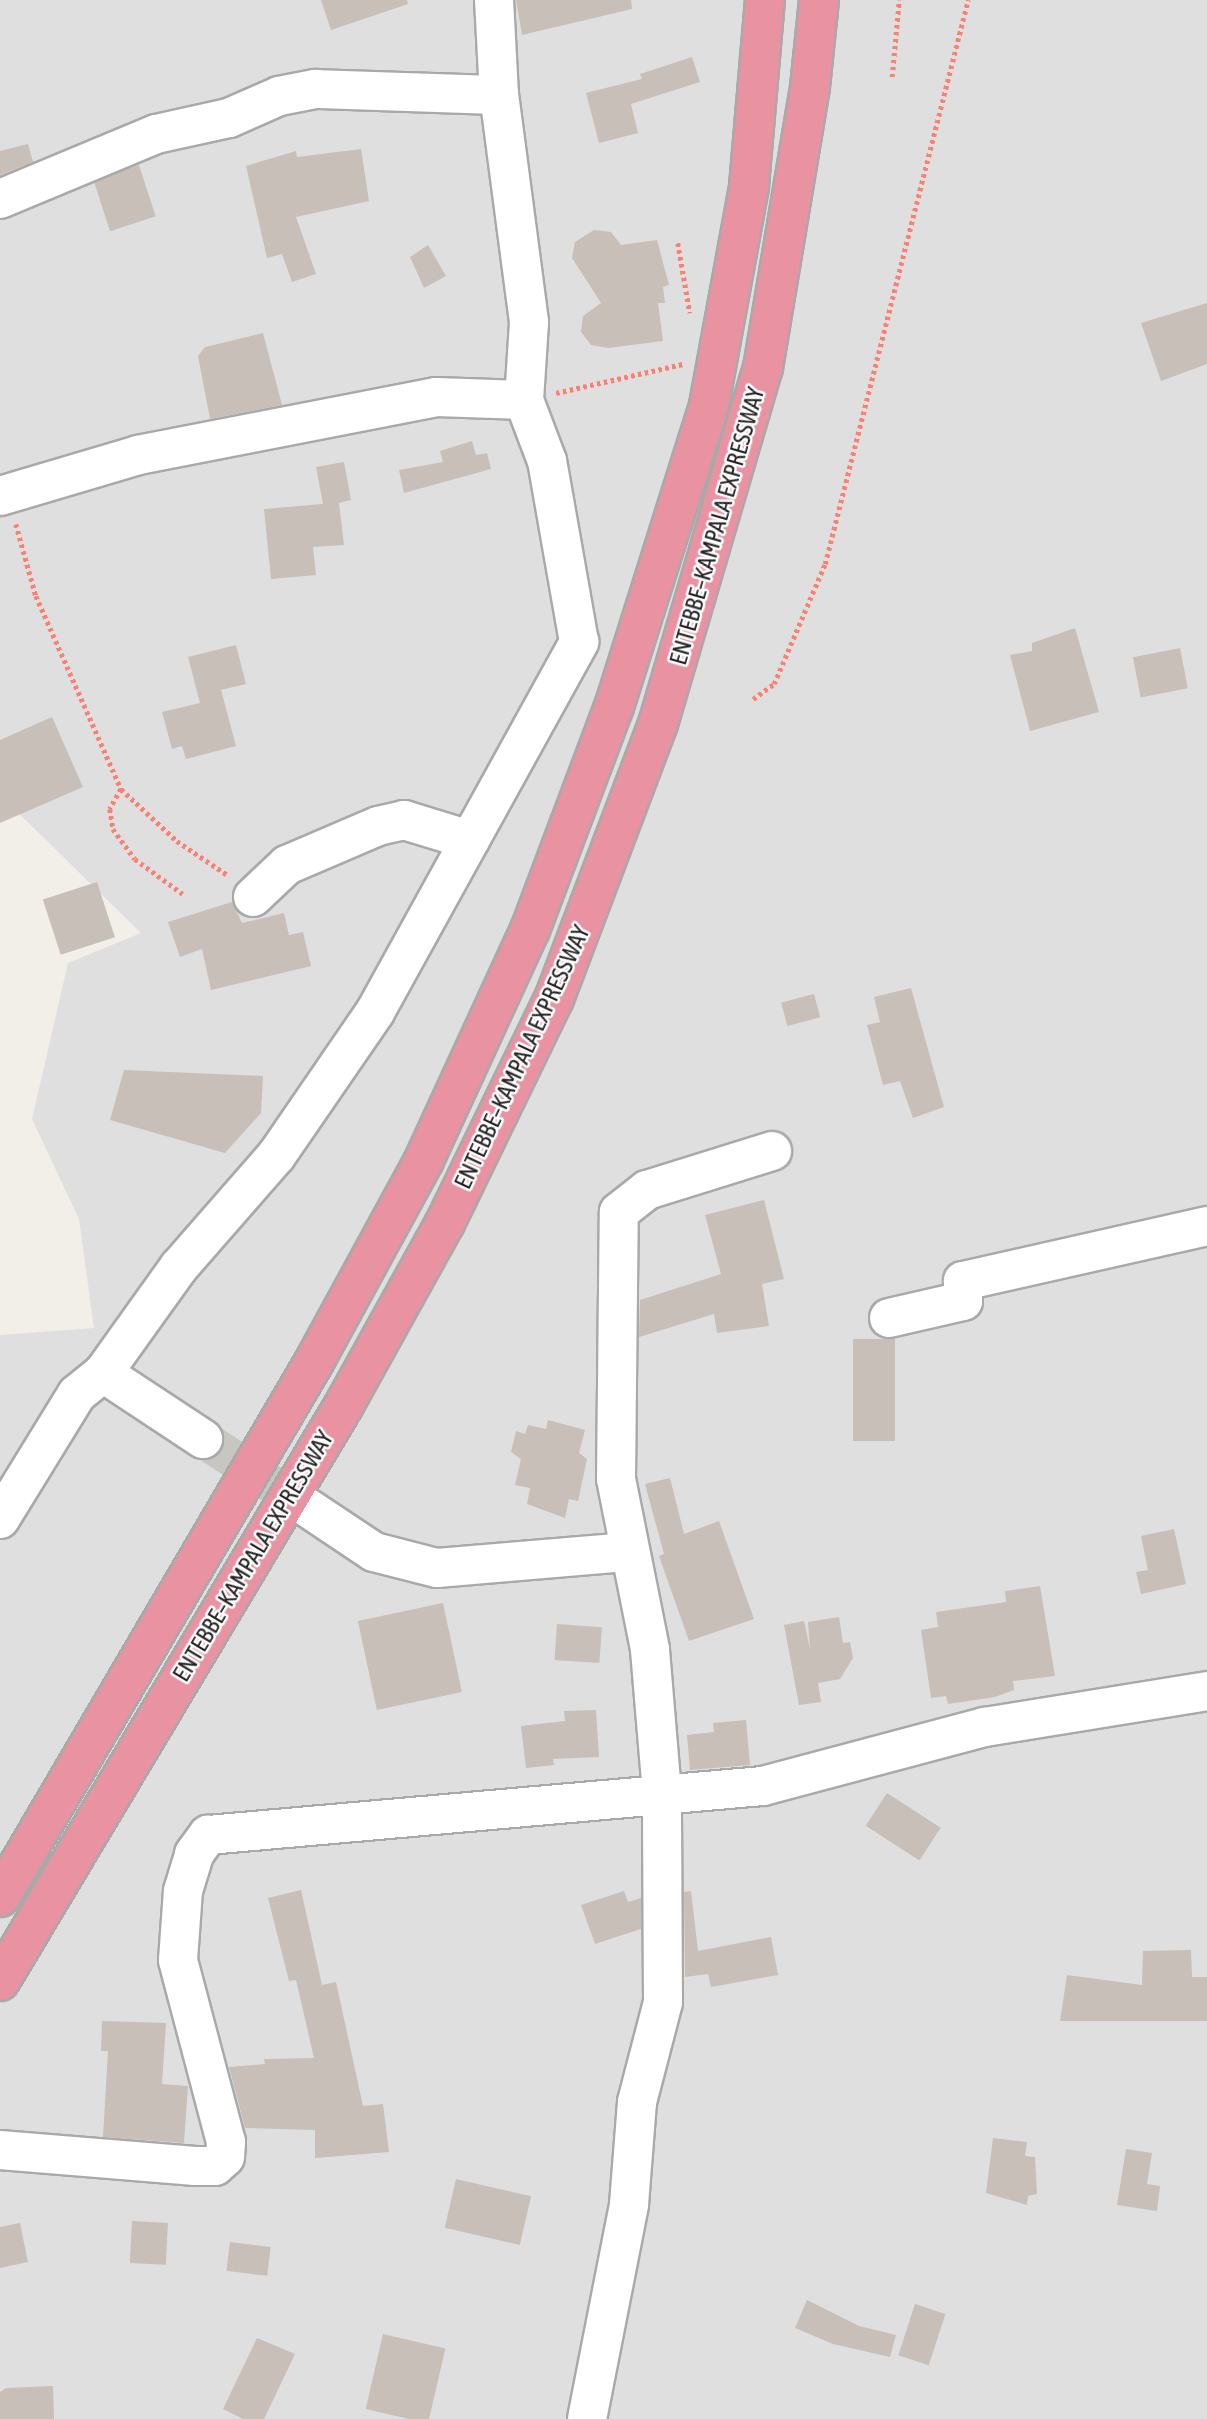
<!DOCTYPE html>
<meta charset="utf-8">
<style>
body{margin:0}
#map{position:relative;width:1207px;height:2419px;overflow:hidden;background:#f2efe9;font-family:"Asap Condensed",sans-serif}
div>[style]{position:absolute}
.residential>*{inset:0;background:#e0dfdf}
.building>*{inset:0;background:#c7bfb8;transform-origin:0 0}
.minor-tunnel>*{height:38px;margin-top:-19px;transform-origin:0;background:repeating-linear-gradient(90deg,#c8c6c1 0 38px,transparent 0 57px)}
.path>*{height:4.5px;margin-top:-2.25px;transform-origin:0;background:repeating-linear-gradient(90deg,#fa8072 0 3.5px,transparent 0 7px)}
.roads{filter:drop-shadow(2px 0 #a9a9a9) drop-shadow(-2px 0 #a9a9a9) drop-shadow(0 2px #a9a9a9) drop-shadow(0 -2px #a9a9a9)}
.minor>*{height:38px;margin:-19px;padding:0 19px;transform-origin:19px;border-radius:19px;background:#fff}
.highway>*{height:38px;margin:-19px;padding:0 19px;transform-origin:19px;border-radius:19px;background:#e892a2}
span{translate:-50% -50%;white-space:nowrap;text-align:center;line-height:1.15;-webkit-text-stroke:5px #fff;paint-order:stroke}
.street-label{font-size:24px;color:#222}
</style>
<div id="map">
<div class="residential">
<i style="clip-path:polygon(0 0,1207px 0,1207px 2419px,0 2419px,0 1335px,94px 1328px,79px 1219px,32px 1119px,68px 963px,141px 933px,0 795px)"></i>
</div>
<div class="building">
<i style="clip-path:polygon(321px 0,407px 0,408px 4px,331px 30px)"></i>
<i style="clip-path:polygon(516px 0,631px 0,632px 9px,522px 35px)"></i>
<i style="clip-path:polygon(692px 57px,700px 82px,631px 104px,638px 133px,599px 143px,586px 93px,642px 79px,640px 74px)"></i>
<i style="clip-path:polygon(28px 144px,33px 162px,0 175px,0 151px)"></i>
<i style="clip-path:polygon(361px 149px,369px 201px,296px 217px,316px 274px,292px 282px,282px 254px,267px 258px,246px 166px,296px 151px,297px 157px)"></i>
<i style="left:139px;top:165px;width:54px;height:48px;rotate:72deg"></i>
<i style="clip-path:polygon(594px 230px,611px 232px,621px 245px,657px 240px,669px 285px,663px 287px,665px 303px,658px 303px,663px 341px,608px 348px,591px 345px,581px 332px,583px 316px,601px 303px,572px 258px,575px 242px)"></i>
<i style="clip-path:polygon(428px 245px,446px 276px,424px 288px,410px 257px)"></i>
<i style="clip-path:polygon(1207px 303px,1207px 364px,1161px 381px,1141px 323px)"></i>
<i style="clip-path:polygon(263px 333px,282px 405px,210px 419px,198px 356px,205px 347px)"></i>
<i style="clip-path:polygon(472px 441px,476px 455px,487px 453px,491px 469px,404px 493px,399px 470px,443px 462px,440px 451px)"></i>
<i style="clip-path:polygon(344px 462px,351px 500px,339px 503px,344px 545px,313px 547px,316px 575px,271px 579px,264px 509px,323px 504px,316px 467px)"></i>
<i style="clip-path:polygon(1075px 628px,1099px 712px,1030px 731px,1010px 655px,1032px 651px,1032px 643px)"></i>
<i style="clip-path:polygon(236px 645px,246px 684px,221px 690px,236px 746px,186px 759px,182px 746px,172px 749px,162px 712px,200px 703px,188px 657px)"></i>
<i style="left:1180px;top:648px;width:41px;height:48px;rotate:79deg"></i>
<i style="clip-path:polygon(52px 717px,83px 787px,0 823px,0 740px)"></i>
<i style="left:97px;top:882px;width:58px;height:57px;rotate:72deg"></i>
<i style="clip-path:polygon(232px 902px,242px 923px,284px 913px,289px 935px,303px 932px,311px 966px,211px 990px,202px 949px,180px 957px,168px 922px)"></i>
<i style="clip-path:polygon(911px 988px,944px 1107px,913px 1118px,900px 1081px,883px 1085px,867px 1025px,880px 1022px,874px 997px)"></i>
<i style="left:814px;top:994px;width:24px;height:34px;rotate:75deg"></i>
<i style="clip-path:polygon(124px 1070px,263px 1076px,261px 1113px,225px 1153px,110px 1120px)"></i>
<i style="clip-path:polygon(764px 1200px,784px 1279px,762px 1284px,769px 1326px,717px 1333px,714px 1314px,639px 1337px,640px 1300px,721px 1274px,705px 1215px)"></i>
<i style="left:853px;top:1339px;width:42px;height:102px"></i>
<i style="clip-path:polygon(548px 1420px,585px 1430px,579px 1453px,587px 1459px,578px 1501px,569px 1499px,565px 1518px,527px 1504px,530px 1488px,515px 1485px,521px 1459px,511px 1452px,516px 1431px,525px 1434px,528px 1425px,546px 1429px)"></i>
<i style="clip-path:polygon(670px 1478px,684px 1534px,719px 1521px,754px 1619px,689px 1641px,659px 1556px,664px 1554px,645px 1484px)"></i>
<i style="clip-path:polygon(1174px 1529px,1186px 1584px,1141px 1594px,1136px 1572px,1148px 1570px,1141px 1536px)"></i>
<i style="clip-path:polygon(1040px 1586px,1055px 1676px,1013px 1681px,1014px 1690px,995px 1697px,948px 1704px,946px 1696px,931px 1698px,921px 1630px,938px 1627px,936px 1612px,1006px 1602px,1005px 1591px)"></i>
<i style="left:443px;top:1603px;width:91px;height:87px;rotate:78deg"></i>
<i style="clip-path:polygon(839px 1617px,843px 1643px,850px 1642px,853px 1658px,840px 1679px,818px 1683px,821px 1702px,799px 1705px,784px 1625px,804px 1621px,810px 1649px,808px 1622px)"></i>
<i style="left:557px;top:1624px;width:45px;height:36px;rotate:4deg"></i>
<i style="clip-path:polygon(596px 1710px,599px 1757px,553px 1759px,554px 1765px,526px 1768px,521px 1726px,565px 1721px,564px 1711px)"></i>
<i style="clip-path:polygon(746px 1720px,750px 1765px,690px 1770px,687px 1735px,714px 1732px,713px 1723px)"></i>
<i style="left:887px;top:1793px;width:64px;height:39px;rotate:33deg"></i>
<i style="clip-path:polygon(301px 1890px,322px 1985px,336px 1982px,363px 2106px,383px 2104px,389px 2152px,315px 2158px,315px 2130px,245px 2128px,229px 2067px,265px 2064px,264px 2059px,314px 2058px,296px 1980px,289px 1981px,268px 1898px)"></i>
<i style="clip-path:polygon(624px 1891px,628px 1902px,641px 1898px,641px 1929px,595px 1944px,581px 1905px)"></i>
<i style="clip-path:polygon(691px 1891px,698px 1951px,771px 1937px,778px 1975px,711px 1987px,708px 1974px,685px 1977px,684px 1892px)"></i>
<i style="clip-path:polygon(1191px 1950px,1192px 1977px,1207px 1977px,1207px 2021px,1060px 2021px,1067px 1975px,1142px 1985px,1143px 1951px)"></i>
<i style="clip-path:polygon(102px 2021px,166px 2023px,162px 2084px,188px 2086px,184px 2143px,103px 2137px,108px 2051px,101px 2051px)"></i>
<i style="clip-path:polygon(993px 2138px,1027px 2142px,1025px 2156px,1035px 2157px,1037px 2194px,1028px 2196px,1027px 2205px,986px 2193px)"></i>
<i style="clip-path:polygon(1126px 2149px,1152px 2153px,1147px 2184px,1160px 2186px,1157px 2211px,1117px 2205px)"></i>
<i style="left:456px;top:2179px;width:77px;height:50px;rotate:13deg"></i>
<i style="left:132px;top:2221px;width:36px;height:42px;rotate:3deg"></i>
<i style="clip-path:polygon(20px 2223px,28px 2262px,0 2268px,0 2227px)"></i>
<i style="left:230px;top:2242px;width:41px;height:29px;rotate:7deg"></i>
<i style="clip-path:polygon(807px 2300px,859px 2326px,896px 2335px,890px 2357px,833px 2344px,795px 2328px)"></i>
<i style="left:915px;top:2304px;width:32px;height:54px;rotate:18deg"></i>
<i style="left:383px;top:2334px;width:64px;height:77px;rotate:13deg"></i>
<i style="clip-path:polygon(257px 2338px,295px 2354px,264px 2419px,243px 2419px,223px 2409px)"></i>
<i style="clip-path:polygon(53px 2386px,54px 2419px,0 2419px,0 2392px,6px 2388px)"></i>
</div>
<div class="minor-tunnel">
<i style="left:203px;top:1439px;width:126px;rotate:33.3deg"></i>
</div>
<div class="path">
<i style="left:892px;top:77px;width:77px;rotate:-84.8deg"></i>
<i style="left:678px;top:243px;width:71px;rotate:80.3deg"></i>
<i style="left:556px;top:393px;width:130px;rotate:-12.9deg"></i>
<i style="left:16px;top:524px;width:75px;rotate:74.5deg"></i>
<i style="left:36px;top:596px;width:211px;rotate:66.2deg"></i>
<i style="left:121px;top:789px;width:76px;rotate:42.9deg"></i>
<i style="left:177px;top:841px;width:63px;rotate:33.9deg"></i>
<i style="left:753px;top:699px;width:26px;rotate:-36deg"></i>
<i style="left:774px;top:684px;width:130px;rotate:-67deg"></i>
<i style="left:825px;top:564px;width:582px;rotate:-75.77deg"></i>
<i style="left:121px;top:789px;width:23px;rotate:119deg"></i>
<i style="left:110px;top:809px;width:20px;rotate:81deg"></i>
<i style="left:113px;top:829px;width:37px;rotate:54deg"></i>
<i style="left:135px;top:859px;width:59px;rotate:36.1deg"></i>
</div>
<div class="roads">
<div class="minor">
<i style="left:0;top:199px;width:169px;rotate:-22.6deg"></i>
<i style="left:156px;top:134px;width:75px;rotate:-12.4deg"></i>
<i style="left:229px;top:118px;width:55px;rotate:-23.7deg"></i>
<i style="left:279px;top:96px;width:38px;rotate:-11deg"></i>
<i style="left:316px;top:89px;width:183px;rotate:1.9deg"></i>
<i style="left:0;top:496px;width:144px;rotate:-16.5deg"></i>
<i style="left:138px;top:455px;width:304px;rotate:-11deg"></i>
<i style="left:436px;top:397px;width:88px;rotate:2deg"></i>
<i style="left:253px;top:897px;width:47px;rotate:-43.3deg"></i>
<i style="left:287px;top:865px;width:99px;rotate:-23.2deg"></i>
<i style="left:378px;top:826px;width:27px;rotate:-13deg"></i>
<i style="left:404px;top:820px;width:69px;rotate:16.9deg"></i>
<i style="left:889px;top:1318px;width:76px;rotate:-12.9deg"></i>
<i style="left:963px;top:1301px;width:20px;rotate:-90deg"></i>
<i style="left:963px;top:1281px;width:250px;rotate:-12.7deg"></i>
<i style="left:103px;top:1373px;width:130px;rotate:-54.4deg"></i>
<i style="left:179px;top:1267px;width:147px;rotate:-48.9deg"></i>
<i style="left:276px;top:1156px;width:175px;rotate:-55.5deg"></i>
<i style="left:375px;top:1012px;width:423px;rotate:-61.1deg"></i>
<i style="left:579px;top:642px;width:184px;rotate:-100deg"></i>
<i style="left:547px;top:461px;width:65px;rotate:-110.7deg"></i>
<i style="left:524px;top:400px;width:78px;rotate:-86.3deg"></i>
<i style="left:529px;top:322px;width:229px;rotate:-97.5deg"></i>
<i style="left:499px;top:95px;width:95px;rotate:-93deg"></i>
<i style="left:308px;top:1508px;width:79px;rotate:33.7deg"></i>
<i style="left:374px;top:1552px;width:65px;rotate:14.3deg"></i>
<i style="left:437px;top:1568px;width:192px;rotate:-4.8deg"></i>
<i style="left:0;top:1519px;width:147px;rotate:-58.4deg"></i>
<i style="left:77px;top:1394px;width:33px;rotate:-39deg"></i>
<i style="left:103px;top:1373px;width:120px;rotate:33.4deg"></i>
<i style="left:0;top:2150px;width:196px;rotate:4.7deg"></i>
<i style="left:195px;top:2166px;width:20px"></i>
<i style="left:215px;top:2166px;width:13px;rotate:-42deg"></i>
<i style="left:225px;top:2157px;width:15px;rotate:-86deg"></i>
<i style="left:226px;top:2142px;width:188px;rotate:-104.8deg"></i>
<i style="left:178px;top:1960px;width:69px;rotate:-85.9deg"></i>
<i style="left:183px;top:1891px;width:39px;rotate:-73deg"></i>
<i style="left:194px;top:1854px;width:24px;rotate:-54deg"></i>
<i style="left:208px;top:1835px;width:557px;rotate:-5.05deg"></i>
<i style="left:763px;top:1786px;width:230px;rotate:-14.9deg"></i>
<i style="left:985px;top:1727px;width:225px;rotate:-9.2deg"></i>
<i style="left:587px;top:2419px;width:219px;rotate:-78.9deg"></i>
<i style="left:629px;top:2204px;width:102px;rotate:-85.5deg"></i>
<i style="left:637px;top:2102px;width:103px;rotate:-75.4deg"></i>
<i style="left:663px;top:2002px;width:209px;rotate:-90.3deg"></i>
<i style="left:662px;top:1793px;width:144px;rotate:-94.8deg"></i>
<i style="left:650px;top:1649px;width:173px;rotate:-101.3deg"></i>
<i style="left:616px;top:1479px;width:267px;rotate:-89.4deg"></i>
<i style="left:619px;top:1212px;width:36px;rotate:-38deg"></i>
<i style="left:647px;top:1190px;width:131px;rotate:-17.3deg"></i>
</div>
<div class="highway">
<i style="left:0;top:1897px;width:620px;rotate:-59.59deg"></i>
<i style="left:314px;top:1362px;width:230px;rotate:-61.4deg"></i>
<i style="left:424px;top:1160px;width:253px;rotate:-65.3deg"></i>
<i style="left:530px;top:930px;width:238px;rotate:-69.4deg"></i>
<i style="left:614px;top:707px;width:317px;rotate:-72.5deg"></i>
<i style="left:709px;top:405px;width:223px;rotate:-79.6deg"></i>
<i style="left:749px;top:186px;width:187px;rotate:-85.1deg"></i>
<i style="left:0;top:1981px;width:671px;rotate:-59.15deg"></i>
<i style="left:344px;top:1405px;width:208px;rotate:-61deg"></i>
<i style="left:445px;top:1223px;width:249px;rotate:-64.1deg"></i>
<i style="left:554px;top:999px;width:294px;rotate:-69.3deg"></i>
<i style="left:658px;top:724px;width:371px;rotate:-73.6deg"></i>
<i style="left:763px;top:368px;width:285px;rotate:-80.5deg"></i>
<i style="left:810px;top:87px;width:87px;rotate:-84.1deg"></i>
</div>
</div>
<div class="street-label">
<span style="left:717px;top:526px;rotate:-74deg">ENTEBBE–KAMPALA EXPRESSWAY</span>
<span style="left:522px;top:1057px;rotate:-65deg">ENTEBBE–KAMPALA EXPRESSWAY</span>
<span style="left:253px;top:1556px;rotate:-59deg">ENTEBBE–KAMPALA EXPRESSWAY</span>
</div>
</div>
